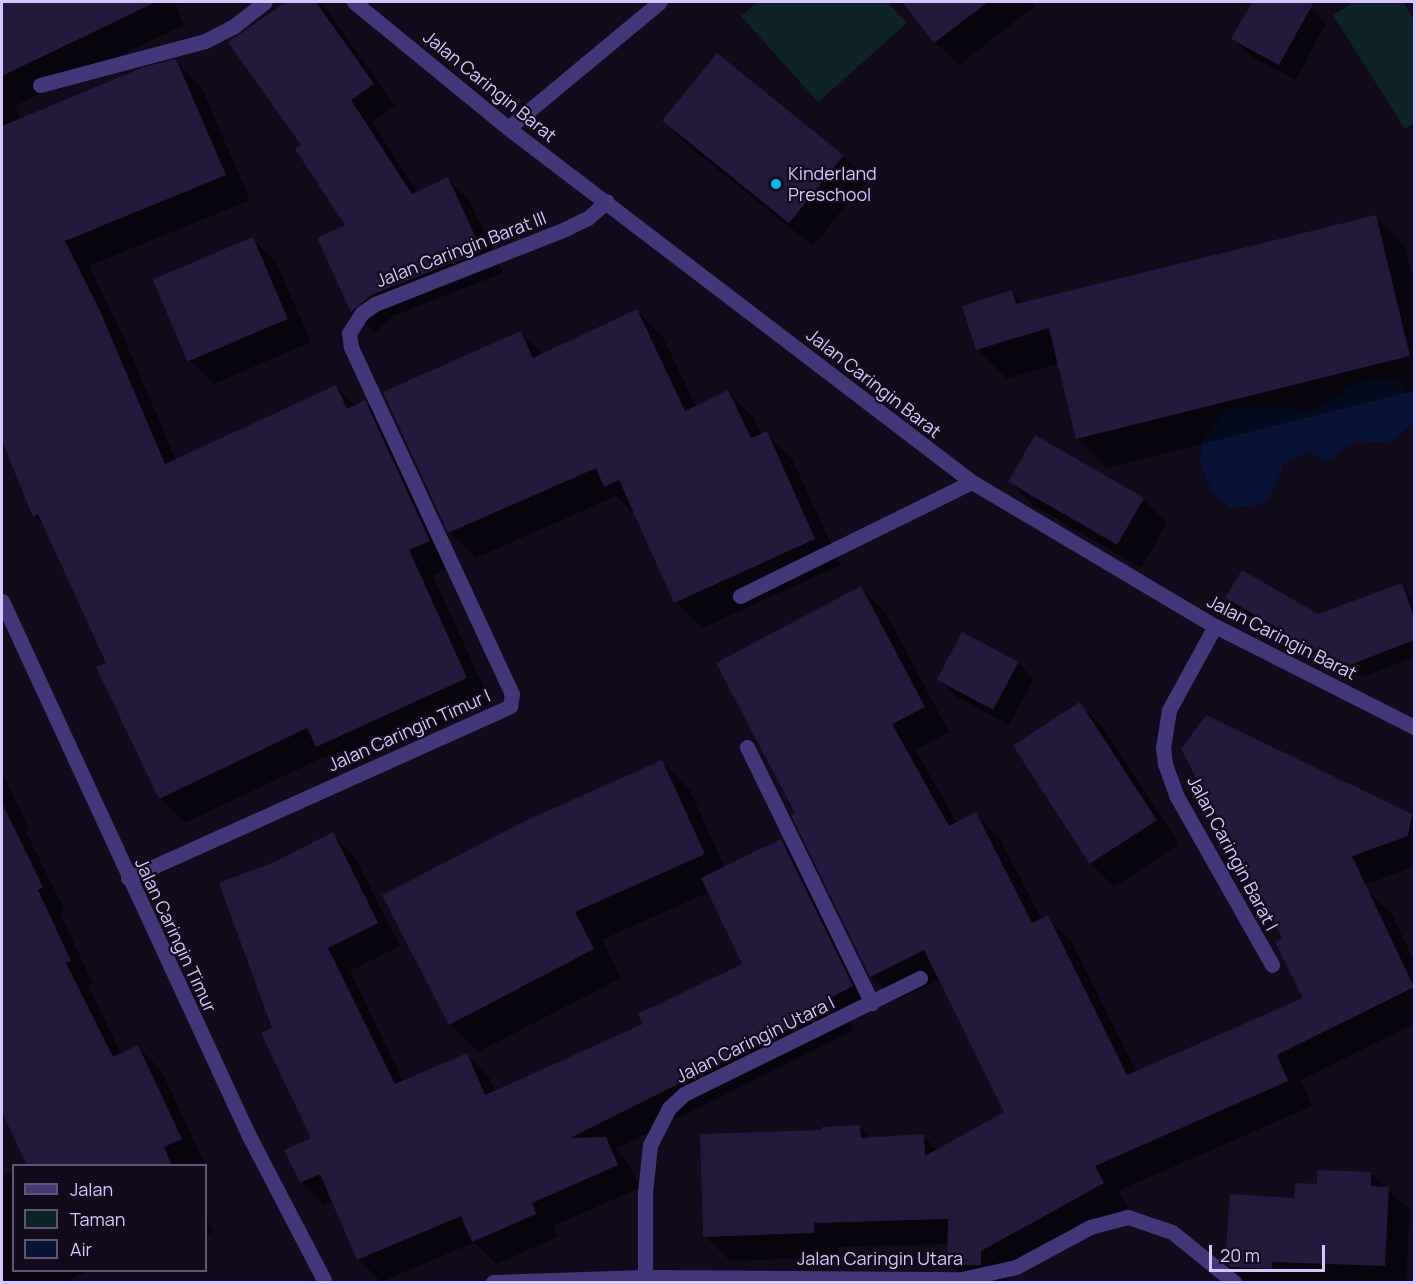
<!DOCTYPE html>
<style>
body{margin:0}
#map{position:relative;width:1416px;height:1284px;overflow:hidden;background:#110b1c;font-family:Manrope,sans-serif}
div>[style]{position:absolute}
.green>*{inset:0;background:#0e2326}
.water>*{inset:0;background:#091337}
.shadow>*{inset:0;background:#0007}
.building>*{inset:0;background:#24183c;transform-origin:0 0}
.minor>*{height:15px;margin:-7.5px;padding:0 7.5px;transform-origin:7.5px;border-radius:7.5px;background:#43377a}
.dots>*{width:16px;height:16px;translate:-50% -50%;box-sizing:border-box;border:3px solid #110b1c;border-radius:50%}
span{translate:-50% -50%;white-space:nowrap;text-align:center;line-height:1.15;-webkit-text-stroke:4.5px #110b1c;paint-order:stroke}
.street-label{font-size:18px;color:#d5c7fe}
.poi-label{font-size:18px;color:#d5c7fe}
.left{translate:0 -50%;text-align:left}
.frame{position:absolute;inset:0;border:3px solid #d5c7fe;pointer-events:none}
.legend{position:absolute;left:12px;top:1164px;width:195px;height:108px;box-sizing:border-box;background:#110b1c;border:2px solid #5f5676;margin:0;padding:8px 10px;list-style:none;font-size:18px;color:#d5c7fe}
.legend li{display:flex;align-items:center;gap:12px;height:30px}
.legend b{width:30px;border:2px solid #5f5676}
.scale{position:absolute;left:1209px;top:1245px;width:116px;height:27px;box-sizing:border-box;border:3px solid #d5c7fe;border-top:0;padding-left:8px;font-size:18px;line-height:21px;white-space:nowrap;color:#d5c7fe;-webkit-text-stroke:4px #110b1c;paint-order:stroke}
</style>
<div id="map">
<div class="green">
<i style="clip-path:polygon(758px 2px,887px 2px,907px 23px,818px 102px,741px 16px)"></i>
<i style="clip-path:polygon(1354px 2px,1403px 2px,1414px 20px,1414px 123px,1405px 129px,1333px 15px)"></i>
</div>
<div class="water">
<i style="clip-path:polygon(1383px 379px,1402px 381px,1414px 403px,1414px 423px,1389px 443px,1358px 441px,1326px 461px,1308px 451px,1283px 465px,1274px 489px,1264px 504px,1231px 508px,1212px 492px,1200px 462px,1203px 439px,1228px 409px,1284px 407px,1305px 412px,1340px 395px,1355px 382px)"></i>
</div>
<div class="shadow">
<i style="clip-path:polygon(7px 2px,174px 2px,184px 25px,15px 106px,21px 120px,175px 61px,201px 86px,250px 200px,89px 266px,124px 338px,176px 460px,336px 387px,356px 406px,365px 402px,390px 427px,454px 566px,433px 576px,491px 703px,342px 771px,326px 756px,185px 823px,160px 798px,108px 663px,46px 528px,34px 516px,2px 437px,2px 8px,8px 5px)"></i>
<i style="clip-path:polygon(evenodd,288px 2px,318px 2px,328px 11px,395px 106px,372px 122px,418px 193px,448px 179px,470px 201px,503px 273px,393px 316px,374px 333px,352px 311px,319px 238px,347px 225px,303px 145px,230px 42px,288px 2px,376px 289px,378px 291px,358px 308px,358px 304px,376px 289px)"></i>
<i style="clip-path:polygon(904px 2px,1032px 2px,1035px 6px,959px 65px,935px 42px)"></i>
<i style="clip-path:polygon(1254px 2px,1299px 2px,1311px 8px,1326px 23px,1296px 80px,1249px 55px,1233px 39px)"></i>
<i style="clip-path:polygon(717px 55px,843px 156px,867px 179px,813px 246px,687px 145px,664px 121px)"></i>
<i style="clip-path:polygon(1375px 216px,1405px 246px,1412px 275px,1414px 271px,1414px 391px,1107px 468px,1077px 438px,1059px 363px,1007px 379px,978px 350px,964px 307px,1012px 292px,1023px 303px)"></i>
<i style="clip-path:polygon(253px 239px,276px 262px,311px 342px,214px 384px,190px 361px,155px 280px)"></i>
<i style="clip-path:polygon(637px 311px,663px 337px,696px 407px,728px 392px,754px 418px,762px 435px,766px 433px,792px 459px,841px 565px,702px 628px,676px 602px,635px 511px,632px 512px,616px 496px,476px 558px,449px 532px,521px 332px,543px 355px)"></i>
<i style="clip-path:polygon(1035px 437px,1143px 499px,1167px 523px,1141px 568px,1033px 505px,1010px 482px)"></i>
<i style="clip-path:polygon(1401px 584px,1414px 600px,1414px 657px,1363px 677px,1299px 649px,1288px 638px,1239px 610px,1227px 598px,1318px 616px)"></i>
<i style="clip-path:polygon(861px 588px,886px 613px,949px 732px,916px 750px,957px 823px,975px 814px,1000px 839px,1042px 920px,1047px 917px,1072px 942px,1137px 1073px,1305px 999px,1284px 939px,1183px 750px,1411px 815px,1414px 819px,1414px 867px,1355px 888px,1366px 889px,1392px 914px,1414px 961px,1414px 1024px,1301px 1080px,1312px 1106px,1118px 1191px,1128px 1208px,1006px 1276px,1006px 1282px,967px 1282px,949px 1264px,949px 1244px,838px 1247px,838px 1257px,730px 1261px,705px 1236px,823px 1132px,860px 1126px,872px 1139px,923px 1136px,938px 1151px,1006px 1112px,940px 979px,896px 1001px,871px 976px,797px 814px)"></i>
<i style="clip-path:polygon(1018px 663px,1034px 679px,1009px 725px,955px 696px,939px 680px)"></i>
<i style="clip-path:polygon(1080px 704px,1103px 727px,1179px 844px,1114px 887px,1090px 863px,1015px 746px)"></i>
<i style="clip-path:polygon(662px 762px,690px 790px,725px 868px,781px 841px,803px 863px,874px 1009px,850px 1022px,854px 1030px,616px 1149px,628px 1162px,640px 1188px,553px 1226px,558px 1237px,496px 1264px,475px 1242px,381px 1282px,358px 1259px,333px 1201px,324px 1205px,301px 1182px,313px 1139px,274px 1029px,274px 864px,332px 834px,355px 857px,400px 946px,350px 971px,404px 1082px,466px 1054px,489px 1077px,495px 1092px,645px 1024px,744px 964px,709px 892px,602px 940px,621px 978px,478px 1052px,450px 1024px)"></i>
<i style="clip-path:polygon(2px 772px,29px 829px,25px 830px,65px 911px,60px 913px,93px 984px,88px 986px,122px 1055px,138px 1047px,161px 1070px,204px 1162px,197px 1166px,25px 1166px,28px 1164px,2px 1113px)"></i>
<i style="clip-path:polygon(14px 1171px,14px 1270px,91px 1270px,64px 1282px,2px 1282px,2px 1176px)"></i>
<i style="clip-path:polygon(1371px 1174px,1410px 1210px,1406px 1282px,1247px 1282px,1226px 1262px,1296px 1200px,1318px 1186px)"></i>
<i style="clip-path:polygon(206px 1215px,213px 1232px,206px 1235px)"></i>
</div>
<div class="building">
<i style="clip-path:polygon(2px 2px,156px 2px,2px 76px)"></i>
<i style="clip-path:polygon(286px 2px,316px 2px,374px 84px,351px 100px,412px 194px,448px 177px,482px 251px,371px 295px,351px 312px,317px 238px,345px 225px,295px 149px,301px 145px,228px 42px)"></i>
<i style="clip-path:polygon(902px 2px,988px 2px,934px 43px)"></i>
<i style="clip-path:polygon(1252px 2px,1314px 2px,1279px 65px,1231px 39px)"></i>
<i style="left:717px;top:53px;width:163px;height:87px;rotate:39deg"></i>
<i style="clip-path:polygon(176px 59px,226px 175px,65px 241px,100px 311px,165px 464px,336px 385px,347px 409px,365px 400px,430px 541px,409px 550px,467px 678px,316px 747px,307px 728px,159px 799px,96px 667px,106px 663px,38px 514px,33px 517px,2px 441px,2px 126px,144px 67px)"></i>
<i style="clip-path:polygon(1376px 215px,1410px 356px,1076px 439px,1049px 328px,976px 350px,962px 306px,1012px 290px,1016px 304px)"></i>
<i style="left:253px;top:237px;width:89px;height:109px;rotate:67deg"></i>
<i style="clip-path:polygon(637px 309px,685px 411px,728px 390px,751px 438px,767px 431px,815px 539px,674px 603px,619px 480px,604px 487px,596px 468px,448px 533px,383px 392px,521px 331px,533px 358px)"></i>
<i style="left:1035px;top:435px;width:126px;height:54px;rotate:30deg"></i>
<i style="clip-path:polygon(1242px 570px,1318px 614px,1402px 583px,1414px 617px,1414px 640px,1350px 665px,1285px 637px,1287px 633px,1225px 598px)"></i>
<i style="clip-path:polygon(861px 586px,925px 707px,892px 724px,949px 826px,976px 812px,1032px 923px,1048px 915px,1127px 1075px,1303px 998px,1275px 942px,1282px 938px,1181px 749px,1206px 715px,1412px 814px,1408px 836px,1352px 856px,1414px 987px,1277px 1055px,1288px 1081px,1095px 1166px,1104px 1183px,981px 1251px,981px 1265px,947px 1265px,948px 1219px,814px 1223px,814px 1233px,703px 1237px,700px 1134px,822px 1130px,822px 1127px,860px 1125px,861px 1138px,924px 1134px,925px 1156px,1004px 1112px,924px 950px,870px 977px,791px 815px,795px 813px,716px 663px)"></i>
<i style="left:962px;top:632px;width:64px;height:54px;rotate:28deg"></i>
<i style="left:1080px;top:702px;width:141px;height:80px;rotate:57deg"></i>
<i style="clip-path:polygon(662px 760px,705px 854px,575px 912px,594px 949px,449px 1025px,382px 895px,527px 820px)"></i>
<i style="clip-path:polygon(2px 803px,43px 887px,38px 890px,71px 961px,66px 963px,113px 1057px,138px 1045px,182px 1139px,164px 1147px,172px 1166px,27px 1166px,2px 1112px)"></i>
<i style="clip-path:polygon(333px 832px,378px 923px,328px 948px,395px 1084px,467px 1053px,485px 1095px,643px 1024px,638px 1014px,742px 964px,701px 878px,781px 839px,853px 986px,828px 999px,832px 1007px,570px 1138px,606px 1137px,618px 1165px,532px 1203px,536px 1214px,472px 1242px,461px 1216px,357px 1260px,320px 1174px,300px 1183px,284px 1150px,311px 1138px,261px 1033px,272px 1028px,219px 883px,274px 862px)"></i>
<i style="clip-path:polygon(1317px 1170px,1371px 1172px,1371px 1186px,1389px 1187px,1385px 1266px,1272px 1262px,1272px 1269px,1231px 1267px,1225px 1262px,1230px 1194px,1294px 1198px,1295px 1183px,1317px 1184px)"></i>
</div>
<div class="minor">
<i style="left:354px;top:2px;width:199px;rotate:39.3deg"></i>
<i style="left:508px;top:128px;width:584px;rotate:37.34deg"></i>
<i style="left:972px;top:482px;width:282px;rotate:30.7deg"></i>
<i style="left:1215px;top:626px;width:223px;rotate:26.9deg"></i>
<i style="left:40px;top:85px;width:171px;rotate:-14.9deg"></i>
<i style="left:205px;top:41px;width:33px;rotate:-27deg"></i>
<i style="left:234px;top:26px;width:39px;rotate:-38deg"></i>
<i style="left:508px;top:128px;width:197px;rotate:-39.7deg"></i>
<i style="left:740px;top:596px;width:258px;rotate:-26.2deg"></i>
<i style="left:2px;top:601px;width:587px;rotate:65.22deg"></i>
<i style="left:248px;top:1134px;width:165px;rotate:62.5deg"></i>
<i style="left:1215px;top:626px;width:96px;rotate:118.7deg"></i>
<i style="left:1169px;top:710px;width:37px;rotate:99deg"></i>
<i style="left:1163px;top:747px;width:17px;rotate:83deg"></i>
<i style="left:1165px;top:764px;width:33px;rotate:70deg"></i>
<i style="left:1176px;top:795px;width:195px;rotate:60.5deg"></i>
<i style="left:747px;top:747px;width:285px;rotate:64deg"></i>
<i style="left:128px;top:878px;width:419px;rotate:-24.2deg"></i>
<i style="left:510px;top:706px;width:12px;rotate:-81deg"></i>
<i style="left:512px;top:694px;width:383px;rotate:-114.9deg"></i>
<i style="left:351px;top:347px;width:14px;rotate:-98deg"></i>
<i style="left:349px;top:333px;width:24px;rotate:-57deg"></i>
<i style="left:362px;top:313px;width:16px;rotate:-35deg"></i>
<i style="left:375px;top:304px;width:204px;rotate:-21.5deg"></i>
<i style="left:565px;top:229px;width:25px;rotate:-26deg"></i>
<i style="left:588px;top:218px;width:25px;rotate:-42deg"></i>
<i style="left:645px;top:1277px;width:85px;rotate:-90deg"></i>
<i style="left:645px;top:1192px;width:47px;rotate:-83.9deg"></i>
<i style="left:650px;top:1145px;width:42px;rotate:-62.8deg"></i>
<i style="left:669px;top:1108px;width:21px;rotate:-43deg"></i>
<i style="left:684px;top:1094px;width:263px;rotate:-26.2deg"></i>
<i style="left:493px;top:1282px;width:152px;rotate:-1.9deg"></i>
<i style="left:645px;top:1277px;width:317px;rotate:0.4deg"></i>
<i style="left:962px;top:1279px;width:55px;rotate:-12.5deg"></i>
<i style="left:1016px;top:1267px;width:84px;rotate:-28.4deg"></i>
<i style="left:1090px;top:1227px;width:39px;rotate:-15deg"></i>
<i style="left:1128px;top:1217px;width:46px;rotate:18.8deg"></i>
<i style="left:1172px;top:1232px;width:80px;rotate:38.9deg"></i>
</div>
<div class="dots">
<i style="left:776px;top:184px;background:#03b4ee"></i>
</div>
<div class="street-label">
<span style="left:490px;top:86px;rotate:39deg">Jalan Caringin Barat</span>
<span style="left:461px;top:249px;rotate:-21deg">Jalan Caringin Barat III</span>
<span style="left:874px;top:383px;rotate:38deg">Jalan Caringin Barat</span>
<span style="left:1282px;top:637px;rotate:27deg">Jalan Caringin Barat</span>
<span style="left:409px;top:730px;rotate:-24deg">Jalan Caringin Timur I</span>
<span style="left:1233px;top:853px;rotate:62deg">Jalan Caringin Barat I</span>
<span style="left:176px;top:935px;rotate:65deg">Jalan Caringin Timur</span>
<span style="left:755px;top:1039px;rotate:-26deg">Jalan Caringin Utara I</span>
<span style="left:880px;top:1258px">Jalan Caringin Utara</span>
</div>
<div class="poi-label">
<span class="left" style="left:788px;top:184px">Kinderland<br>Preschool</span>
</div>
<div class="frame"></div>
<ul class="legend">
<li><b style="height:8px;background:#43377a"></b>Jalan</li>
<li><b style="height:16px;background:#0e2326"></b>Taman</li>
<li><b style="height:16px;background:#091337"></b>Air</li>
</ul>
<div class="scale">20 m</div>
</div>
